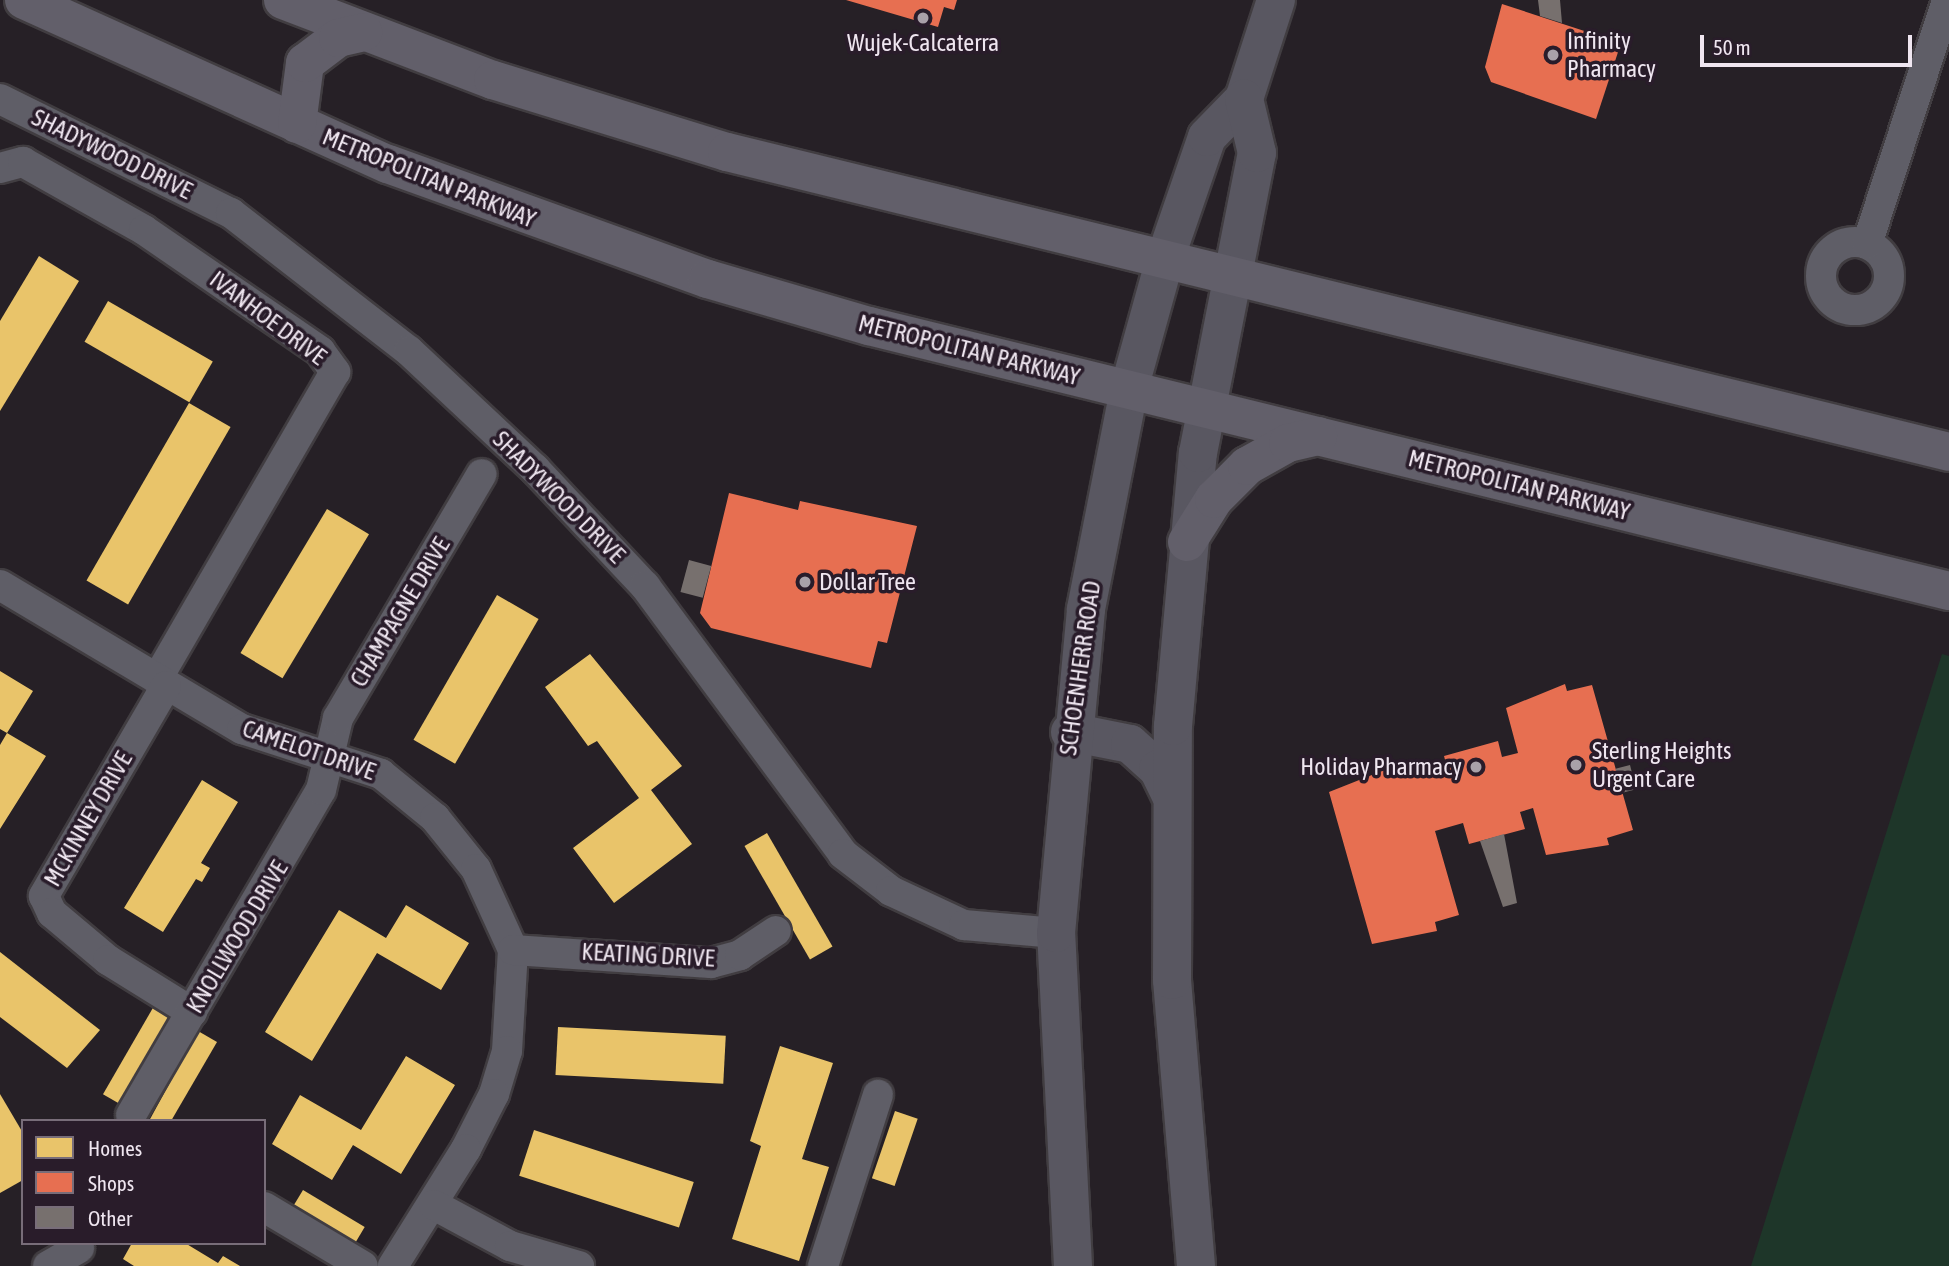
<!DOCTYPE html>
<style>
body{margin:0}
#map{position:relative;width:1949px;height:1266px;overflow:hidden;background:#262026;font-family:"Asap Condensed",sans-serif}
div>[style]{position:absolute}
.green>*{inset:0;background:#1e3629}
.homes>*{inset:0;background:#e9c46a;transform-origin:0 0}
.shops>*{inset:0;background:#e76f51}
.building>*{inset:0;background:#77706e;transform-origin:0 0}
.roads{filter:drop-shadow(2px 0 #413d41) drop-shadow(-2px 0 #413d41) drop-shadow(0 2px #413d41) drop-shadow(0 -2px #413d41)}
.minor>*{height:30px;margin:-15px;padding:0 15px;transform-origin:15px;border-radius:15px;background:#5f5e67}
.minor>.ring{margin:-15px;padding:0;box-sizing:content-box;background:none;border:30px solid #5f5e67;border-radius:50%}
.secondary>*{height:38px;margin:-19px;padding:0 19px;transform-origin:19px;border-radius:19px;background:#595761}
.primary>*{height:38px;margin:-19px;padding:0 19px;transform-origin:19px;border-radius:19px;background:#625f6a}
.dots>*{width:19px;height:19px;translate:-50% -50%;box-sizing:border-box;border:4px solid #291c2a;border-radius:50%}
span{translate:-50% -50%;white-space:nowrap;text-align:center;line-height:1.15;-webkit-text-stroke:7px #291c2a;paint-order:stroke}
.poi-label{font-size:24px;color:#efe6f0}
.left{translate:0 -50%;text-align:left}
.right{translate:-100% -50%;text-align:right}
.street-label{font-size:24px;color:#efe6f0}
.legend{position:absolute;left:21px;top:1119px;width:245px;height:126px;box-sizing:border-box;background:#291c2a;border:2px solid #786d79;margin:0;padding:9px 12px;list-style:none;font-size:21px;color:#efe6f0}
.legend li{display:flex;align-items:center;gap:14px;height:35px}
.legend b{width:35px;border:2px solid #786d79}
.scale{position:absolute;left:1700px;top:35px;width:212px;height:32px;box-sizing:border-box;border:4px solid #efe6f0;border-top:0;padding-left:9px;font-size:21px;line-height:24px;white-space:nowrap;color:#efe6f0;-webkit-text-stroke:5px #291c2a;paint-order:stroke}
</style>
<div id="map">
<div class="green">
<i style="clip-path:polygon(1942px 654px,1949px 656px,1949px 1266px,1751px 1266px)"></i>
</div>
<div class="homes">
<i style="clip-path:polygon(39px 256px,79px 281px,0 411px,0 321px)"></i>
<i style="left:108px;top:301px;width:121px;height:47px;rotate:30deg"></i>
<i style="left:189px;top:403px;width:48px;height:205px;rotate:30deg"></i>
<i style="left:327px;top:509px;width:49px;height:168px;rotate:31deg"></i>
<i style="left:497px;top:595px;width:48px;height:167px;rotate:30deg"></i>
<i style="clip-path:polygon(590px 654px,682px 766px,651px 790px,692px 844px,614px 903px,573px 848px,639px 798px,597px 741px,588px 746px,545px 687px)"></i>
<i style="clip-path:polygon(0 671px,33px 691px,7px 733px,46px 756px,0 829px,0 745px,7px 733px,0 729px)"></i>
<i style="clip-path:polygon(202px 780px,238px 802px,201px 863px,210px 868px,202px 882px,196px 879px,163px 932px,124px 908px)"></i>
<i style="left:767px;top:833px;width:131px;height:26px;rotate:60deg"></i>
<i style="clip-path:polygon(406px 905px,469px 943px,441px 990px,377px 953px,312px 1061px,265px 1032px,339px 910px,386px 938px)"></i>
<i style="clip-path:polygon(0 952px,100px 1030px,67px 1068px,0 1017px)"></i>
<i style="left:154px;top:1006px;width:22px;height:102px;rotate:30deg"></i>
<i style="left:558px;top:1027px;width:168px;height:48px;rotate:3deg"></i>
<i style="clip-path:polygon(198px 1031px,217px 1042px,171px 1121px,149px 1121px)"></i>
<i style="clip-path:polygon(780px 1046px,833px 1063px,802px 1159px,829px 1167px,799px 1261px,732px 1239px,761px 1146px,750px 1141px)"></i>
<i style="clip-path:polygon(406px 1056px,455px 1085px,401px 1174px,353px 1145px,332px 1180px,272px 1144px,300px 1095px,361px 1130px)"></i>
<i style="clip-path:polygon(0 1094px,23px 1133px,23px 1180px,0 1193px)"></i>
<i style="left:895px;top:1111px;width:24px;height:71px;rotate:19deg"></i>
<i style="left:534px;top:1130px;width:168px;height:48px;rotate:18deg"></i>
<i style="left:303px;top:1190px;width:72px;height:22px;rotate:31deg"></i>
<i style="clip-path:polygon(132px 1243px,185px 1243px,218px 1263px,223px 1256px,240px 1266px,134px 1266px,123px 1259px)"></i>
</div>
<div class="shops">
<i style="clip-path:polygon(846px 0,957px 0,954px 10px,944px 7px,938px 27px)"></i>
<i style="clip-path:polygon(1502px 4px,1621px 43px,1596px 119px,1491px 82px,1485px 67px)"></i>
<i style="clip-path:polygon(729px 493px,798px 510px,800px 501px,917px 526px,887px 643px,878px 641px,871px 668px,711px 628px,700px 613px)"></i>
<i style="clip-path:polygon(1565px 684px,1567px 691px,1592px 685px,1633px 830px,1607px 838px,1609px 845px,1546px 855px,1533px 808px,1520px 812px,1525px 829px,1469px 844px,1463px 823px,1435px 831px,1459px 915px,1435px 922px,1437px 931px,1372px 944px,1329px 792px,1392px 767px,1394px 775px,1422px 767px,1425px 777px,1448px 771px,1444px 756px,1498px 741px,1502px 757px,1518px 753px,1506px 708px)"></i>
</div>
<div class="building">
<i style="clip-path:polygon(1538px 0,1560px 0,1562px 23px,1540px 16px)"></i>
<i style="left:689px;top:560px;width:23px;height:33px;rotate:15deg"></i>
<i style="left:1630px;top:765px;width:25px;height:15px;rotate:76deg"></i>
<i style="clip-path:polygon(1504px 834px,1517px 903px,1503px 907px,1480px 841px)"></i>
</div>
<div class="roads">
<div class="minor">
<i style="left:0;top:99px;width:258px;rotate:26.3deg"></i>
<i style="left:231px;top:213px;width:225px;rotate:37.8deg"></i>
<i style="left:409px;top:351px;width:173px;rotate:43.1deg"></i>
<i style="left:535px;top:469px;width:161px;rotate:46.8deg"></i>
<i style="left:645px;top:586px;width:333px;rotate:53.5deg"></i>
<i style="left:843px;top:854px;width:61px;rotate:37.6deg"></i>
<i style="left:891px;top:891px;width:81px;rotate:25deg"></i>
<i style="left:964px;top:925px;width:92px;rotate:5deg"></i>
<i style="left:0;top:168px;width:24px;rotate:-15deg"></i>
<i style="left:23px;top:162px;width:139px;rotate:29.3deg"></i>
<i style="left:144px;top:230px;width:214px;rotate:34.5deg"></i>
<i style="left:320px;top:351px;width:26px;rotate:54deg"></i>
<i style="left:335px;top:372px;width:355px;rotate:120.1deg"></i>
<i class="ring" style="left:1821px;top:242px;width:38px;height:38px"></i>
<i style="left:1867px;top:244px;width:257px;rotate:-71.8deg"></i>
<i style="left:0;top:585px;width:282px;rotate:30.8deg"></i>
<i style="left:242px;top:729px;width:146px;rotate:17.9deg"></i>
<i style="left:381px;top:774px;width:70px;rotate:39.2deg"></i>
<i style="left:435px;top:818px;width:65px;rotate:51.2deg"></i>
<i style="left:476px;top:869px;width:89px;rotate:65.4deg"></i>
<i style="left:513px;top:950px;width:101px;rotate:93.4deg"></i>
<i style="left:507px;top:1051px;width:45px;rotate:106.8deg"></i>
<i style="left:494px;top:1094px;width:62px;rotate:117deg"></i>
<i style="left:466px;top:1149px;width:138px;rotate:122deg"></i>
<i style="left:166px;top:686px;width:243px;rotate:120.2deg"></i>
<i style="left:44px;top:896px;width:19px;rotate:65deg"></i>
<i style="left:52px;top:913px;width:73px;rotate:40deg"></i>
<i style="left:108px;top:960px;width:99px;rotate:31.8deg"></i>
<i style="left:513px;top:950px;width:198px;rotate:3.8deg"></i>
<i style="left:711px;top:963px;width:30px;rotate:-15deg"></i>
<i style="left:740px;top:955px;width:43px;rotate:-33.7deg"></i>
<i style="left:131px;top:1115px;width:376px;rotate:-59.7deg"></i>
<i style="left:321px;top:790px;width:74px;rotate:-76.7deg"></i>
<i style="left:338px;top:718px;width:283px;rotate:-59.5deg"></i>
<i style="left:434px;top:1205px;width:86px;rotate:28.3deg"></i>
<i style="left:510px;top:1246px;width:72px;rotate:16.2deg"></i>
<i style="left:264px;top:1207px;width:115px;rotate:30.8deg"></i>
<i style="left:48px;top:1266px;width:36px;rotate:-30deg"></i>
<i style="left:823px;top:1266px;width:180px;rotate:-72.2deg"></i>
</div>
<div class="secondary">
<i style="left:1070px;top:732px;width:61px;rotate:11.3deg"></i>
<i style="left:1130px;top:744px;width:38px;rotate:42deg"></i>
<i style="left:1158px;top:769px;width:28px;rotate:64deg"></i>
<i style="left:1073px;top:1266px;width:333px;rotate:-92.9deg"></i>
<i style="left:1056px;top:933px;width:325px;rotate:-84.7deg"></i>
<i style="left:1086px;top:609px;width:224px;rotate:-78.9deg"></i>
<i style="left:1129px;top:389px;width:135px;rotate:-74.5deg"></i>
<i style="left:1165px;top:259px;width:129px;rotate:-71deg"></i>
<i style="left:1207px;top:137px;width:53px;rotate:-45.8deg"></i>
<i style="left:1244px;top:99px;width:104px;rotate:-72.1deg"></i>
<i style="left:1196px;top:1266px;width:287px;rotate:-94.8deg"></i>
<i style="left:1172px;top:980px;width:254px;rotate:-89.8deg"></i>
<i style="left:1173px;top:726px;width:274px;rotate:-84.8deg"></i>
<i style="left:1198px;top:453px;width:306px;rotate:-78.9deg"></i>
<i style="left:1257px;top:153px;width:56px;rotate:-103.5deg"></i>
</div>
<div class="primary">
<i style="left:24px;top:0;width:399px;rotate:24.3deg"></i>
<i style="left:388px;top:164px;width:340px;rotate:19.8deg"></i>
<i style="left:708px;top:279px;width:168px;rotate:16.3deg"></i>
<i style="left:869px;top:326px;width:1112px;rotate:13.79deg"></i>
<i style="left:283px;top:0;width:225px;rotate:20.9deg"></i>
<i style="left:493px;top:80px;width:245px;rotate:17.1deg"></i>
<i style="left:727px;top:152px;width:1258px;rotate:13.79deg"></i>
<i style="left:297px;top:124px;width:62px;rotate:-82.5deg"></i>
<i style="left:305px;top:63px;width:41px;rotate:-37.1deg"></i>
<i style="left:338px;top:38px;width:26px;rotate:-13deg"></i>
<i style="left:1187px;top:542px;width:51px;rotate:-57.9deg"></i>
<i style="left:1214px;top:499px;width:47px;rotate:-45deg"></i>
<i style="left:1247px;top:466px;width:47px;rotate:-29.3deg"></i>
<i style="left:1288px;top:443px;width:31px;rotate:-13deg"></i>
</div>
</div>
<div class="dots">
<i style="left:923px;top:18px;background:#a9a1a9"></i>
<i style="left:1553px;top:55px;background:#a9a1a9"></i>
<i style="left:805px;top:582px;background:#a9a1a9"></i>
<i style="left:1576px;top:765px;background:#a9a1a9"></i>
<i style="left:1476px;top:767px;background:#a9a1a9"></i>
</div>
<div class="poi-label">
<span class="left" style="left:1567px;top:55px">Infinity<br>Pharmacy</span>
<span style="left:923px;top:43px">Wujek-Calcaterra</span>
<span class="left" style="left:819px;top:582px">Dollar Tree</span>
<span class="left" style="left:1592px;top:765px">Sterling Heights<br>Urgent Care</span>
<span class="right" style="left:1462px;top:767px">Holiday Pharmacy</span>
</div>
<div class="street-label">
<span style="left:112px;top:154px;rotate:26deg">SHADYWOOD DRIVE</span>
<span style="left:429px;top:178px;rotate:22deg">METROPOLITAN PARKWAY</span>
<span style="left:268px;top:318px;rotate:37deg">IVANHOE DRIVE</span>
<span style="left:969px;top:350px;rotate:14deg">METROPOLITAN PARKWAY</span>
<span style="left:1519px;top:485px;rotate:14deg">METROPOLITAN PARKWAY</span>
<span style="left:559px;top:497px;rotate:45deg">SHADYWOOD DRIVE</span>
<span style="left:400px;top:612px;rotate:-59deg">CHAMPAGNE DRIVE</span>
<span style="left:1080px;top:668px;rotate:-82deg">SCHOENHERR ROAD</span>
<span style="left:309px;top:750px;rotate:19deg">CAMELOT DRIVE</span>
<span style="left:88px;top:819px;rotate:-60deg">MCKINNEY DRIVE</span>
<span style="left:237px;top:937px;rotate:-59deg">KNOLLWOOD DRIVE</span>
<span style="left:648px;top:955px;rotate:3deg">KEATING DRIVE</span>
</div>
<ul class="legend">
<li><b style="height:19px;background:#e9c46a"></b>Homes</li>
<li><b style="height:19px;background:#e76f51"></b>Shops</li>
<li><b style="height:19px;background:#77706e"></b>Other</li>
</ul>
<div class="scale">50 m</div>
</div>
